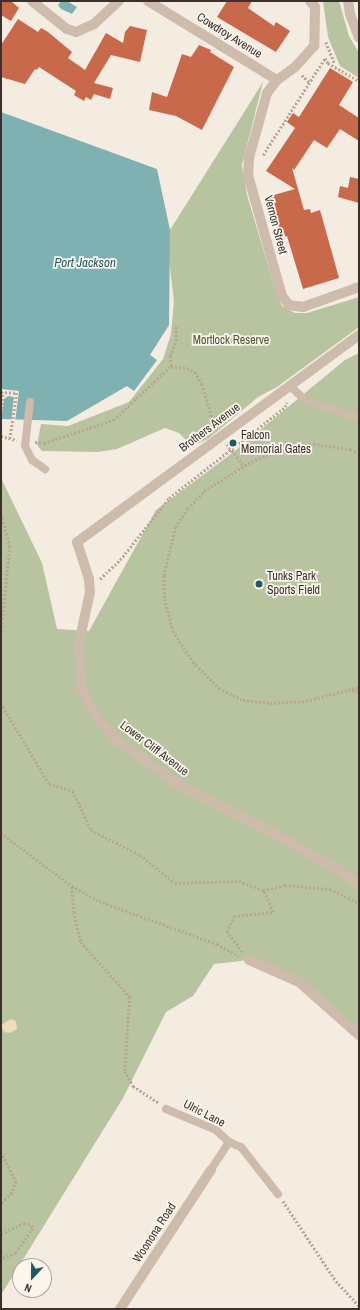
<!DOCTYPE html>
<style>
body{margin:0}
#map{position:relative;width:360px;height:1310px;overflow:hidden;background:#f4ebe1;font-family:"Archivo Narrow",sans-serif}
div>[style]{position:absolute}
.green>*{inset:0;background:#b8c4a0}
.sand>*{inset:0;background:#efdcb8}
.water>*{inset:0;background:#7fb0b2}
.pier>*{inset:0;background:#f4ebe1}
.building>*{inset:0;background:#c8694b}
.path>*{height:2.5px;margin-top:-1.25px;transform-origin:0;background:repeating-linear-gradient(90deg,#b9a596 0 2px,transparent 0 4px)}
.service>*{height:8px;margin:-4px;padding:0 4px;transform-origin:4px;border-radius:4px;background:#cdbbac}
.minor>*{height:10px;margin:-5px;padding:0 5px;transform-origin:5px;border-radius:5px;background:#cdbbac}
.dots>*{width:11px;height:11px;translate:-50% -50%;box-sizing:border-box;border:2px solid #fbf5ee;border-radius:50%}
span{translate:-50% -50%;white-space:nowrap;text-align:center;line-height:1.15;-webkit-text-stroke:3.5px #fbf5ee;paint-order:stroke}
.street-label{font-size:12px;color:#3b302b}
.park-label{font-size:12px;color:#4a5a2e}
.poi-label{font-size:12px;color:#3b302b}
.left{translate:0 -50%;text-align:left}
.water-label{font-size:13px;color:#1f5a5e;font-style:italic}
.frame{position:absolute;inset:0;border:2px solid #3b302b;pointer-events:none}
.north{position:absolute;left:12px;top:1258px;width:40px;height:40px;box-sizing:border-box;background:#fbf5ee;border:1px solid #aea6a0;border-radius:50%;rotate:202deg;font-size:11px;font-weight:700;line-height:16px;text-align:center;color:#3b302b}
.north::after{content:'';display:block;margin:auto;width:14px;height:18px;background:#1f5a5e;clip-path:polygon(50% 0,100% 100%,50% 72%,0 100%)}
</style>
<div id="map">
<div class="green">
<i style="clip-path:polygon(323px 1px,339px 1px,349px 36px,359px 53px,359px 78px,340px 66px,328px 37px)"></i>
<i style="clip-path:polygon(263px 82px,242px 165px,247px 195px,276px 292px,282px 306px,295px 313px,307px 313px,359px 297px,359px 327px,277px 387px,258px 397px,208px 439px,197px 444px,188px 442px,179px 433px,165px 428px,117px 449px,98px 452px,42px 451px,37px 445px,41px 424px,68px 426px,129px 402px,163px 359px,171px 334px,174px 301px,169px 260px,170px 230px)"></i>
<i style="clip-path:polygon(359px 353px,359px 1035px,299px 982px,249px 960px,214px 964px,193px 996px,166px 1012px,123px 1098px,1px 1295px,1px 478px,42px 563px,57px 629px,89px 631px,156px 510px,231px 454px,345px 360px)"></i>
</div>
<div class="sand">
<i style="clip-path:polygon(11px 1019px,16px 1021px,17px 1029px,10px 1033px,4px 1032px,1px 1025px)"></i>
</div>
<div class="water">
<i style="clip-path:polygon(61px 1px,67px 1px,77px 7px,72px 14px,61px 9px,58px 5px)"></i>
<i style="clip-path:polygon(1px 112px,157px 169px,170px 230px,169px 325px,150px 355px,157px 360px,134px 391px,127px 386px,67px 421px,1px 419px)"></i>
</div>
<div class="pier">
<i style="clip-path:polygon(1px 389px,19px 391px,15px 422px,11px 422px,14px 397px,8px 396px,4px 399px,1px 421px)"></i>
</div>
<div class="building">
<i style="clip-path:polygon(1px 1px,11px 1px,19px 8px,11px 21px,1px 15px)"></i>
<i style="clip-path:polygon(227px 1px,252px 1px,248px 8px,274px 26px,276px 22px,290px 31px,276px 52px,217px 17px)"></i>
<i style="clip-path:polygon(18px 19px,38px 32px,41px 28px,48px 32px,72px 52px,68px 58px,85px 70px,106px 33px,123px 43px,125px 32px,130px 26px,147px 30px,140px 62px,111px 55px,94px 83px,113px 88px,110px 99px,94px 94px,91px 100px,86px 97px,84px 101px,74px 95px,76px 91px,39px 67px,37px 70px,35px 69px,25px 84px,1px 77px,1px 45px)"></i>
<i style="clip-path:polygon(199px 45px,211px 50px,210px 52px,234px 67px,202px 130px,176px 116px,149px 110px,152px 92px,167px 97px,182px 54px,191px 57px)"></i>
<i style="clip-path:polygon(330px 68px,353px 82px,339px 105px,359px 118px,359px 141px,340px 129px,327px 148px,314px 140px,294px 170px,292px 168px,304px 210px,310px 209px,311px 213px,320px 210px,339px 278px,303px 289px,287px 236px,283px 237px,267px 197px,295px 189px,266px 171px,295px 128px,287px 122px,293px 113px,299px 117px)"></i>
<i style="clip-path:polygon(350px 177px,359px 179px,359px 203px,338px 197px,340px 186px,348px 188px)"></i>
</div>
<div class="path">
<i style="left:326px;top:42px;width:22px;rotate:68deg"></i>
<i style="left:302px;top:75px;width:10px;rotate:45deg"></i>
<i style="left:263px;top:155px;width:115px;rotate:-57.4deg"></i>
<i style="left:325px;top:58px;width:6px;rotate:59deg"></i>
<i style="left:328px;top:63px;width:36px;rotate:30deg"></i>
<i style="left:171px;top:366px;width:10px;rotate:-96deg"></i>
<i style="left:170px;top:356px;width:16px;rotate:-68deg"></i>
<i style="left:176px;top:341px;width:15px;rotate:-90deg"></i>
<i style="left:1px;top:392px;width:16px;rotate:4deg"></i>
<i style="left:17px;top:393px;width:47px;rotate:98.7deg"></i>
<i style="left:1px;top:413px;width:21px;rotate:-85deg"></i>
<i style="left:1px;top:436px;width:16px;rotate:15deg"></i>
<i style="left:35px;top:442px;width:9px;rotate:6deg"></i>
<i style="left:44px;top:443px;width:73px;rotate:-18.4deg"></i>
<i style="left:113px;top:420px;width:79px;rotate:-43deg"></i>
<i style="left:171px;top:366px;width:16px;rotate:7deg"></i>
<i style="left:187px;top:368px;width:9px;rotate:27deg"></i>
<i style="left:195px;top:372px;width:14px;rotate:60deg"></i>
<i style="left:202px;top:384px;width:46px;rotate:73.5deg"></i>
<i style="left:227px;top:444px;width:28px;rotate:52deg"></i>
<i style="left:359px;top:454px;width:9px;rotate:-153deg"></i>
<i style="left:351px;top:450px;width:36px;rotate:-171deg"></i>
<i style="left:315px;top:444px;width:36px;rotate:171deg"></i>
<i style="left:279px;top:450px;width:32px;rotate:156deg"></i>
<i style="left:250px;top:463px;width:52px;rotate:148.5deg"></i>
<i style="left:206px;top:490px;width:26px;rotate:133deg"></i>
<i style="left:188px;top:509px;width:22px;rotate:124deg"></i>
<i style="left:176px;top:527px;width:50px;rotate:103.8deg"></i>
<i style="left:164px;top:576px;width:23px;rotate:88deg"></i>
<i style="left:165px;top:599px;width:33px;rotate:76deg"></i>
<i style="left:173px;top:631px;width:37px;rotate:57deg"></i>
<i style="left:193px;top:662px;width:37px;rotate:45deg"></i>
<i style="left:219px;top:688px;width:27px;rotate:27deg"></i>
<i style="left:243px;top:700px;width:27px;rotate:6deg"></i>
<i style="left:270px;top:703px;width:36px;rotate:-3deg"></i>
<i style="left:306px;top:701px;width:55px;rotate:-14.8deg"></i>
<i style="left:1px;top:514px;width:33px;rotate:74deg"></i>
<i style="left:10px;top:546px;width:89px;rotate:95.8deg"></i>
<i style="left:100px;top:579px;width:28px;rotate:-44deg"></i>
<i style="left:120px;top:560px;width:79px;rotate:-51.7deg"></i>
<i style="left:169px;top:498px;width:147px;rotate:-38.1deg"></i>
<i style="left:285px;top:407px;width:5px;rotate:-68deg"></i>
<i style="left:352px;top:690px;width:7px;rotate:16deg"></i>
<i style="left:1px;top:703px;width:94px;rotate:59.3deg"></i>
<i style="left:49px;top:784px;width:25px;rotate:16deg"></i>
<i style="left:73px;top:791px;width:43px;rotate:65.2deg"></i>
<i style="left:91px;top:830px;width:55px;rotate:27deg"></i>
<i style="left:140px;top:855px;width:45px;rotate:38.7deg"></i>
<i style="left:175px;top:883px;width:64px;rotate:-1.8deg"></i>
<i style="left:239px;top:881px;width:26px;rotate:21deg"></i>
<i style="left:263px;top:890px;width:23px;rotate:-13deg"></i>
<i style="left:285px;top:885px;width:45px;rotate:5.1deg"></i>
<i style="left:330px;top:889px;width:32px;rotate:26deg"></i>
<i style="left:1px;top:833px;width:89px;rotate:36.7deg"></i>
<i style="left:72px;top:886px;width:31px;rotate:29deg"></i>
<i style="left:99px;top:901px;width:126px;rotate:20deg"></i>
<i style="left:217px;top:944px;width:25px;rotate:29deg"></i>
<i style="left:72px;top:887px;width:25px;rotate:85deg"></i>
<i style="left:74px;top:912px;width:31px;rotate:77deg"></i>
<i style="left:81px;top:942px;width:74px;rotate:48.3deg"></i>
<i style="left:130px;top:997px;width:74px;rotate:93.9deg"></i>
<i style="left:125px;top:1071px;width:17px;rotate:62deg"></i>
<i style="left:133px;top:1086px;width:30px;rotate:33deg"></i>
<i style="left:242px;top:952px;width:25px;rotate:-127deg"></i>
<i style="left:227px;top:932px;width:17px;rotate:-66deg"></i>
<i style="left:234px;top:916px;width:39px;rotate:-6deg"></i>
<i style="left:273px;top:912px;width:24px;rotate:-114deg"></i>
<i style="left:1px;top:1152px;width:33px;rotate:63deg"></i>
<i style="left:16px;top:1181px;width:13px;rotate:108deg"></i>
<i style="left:12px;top:1193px;width:16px;rotate:135deg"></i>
<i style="left:283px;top:1201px;width:96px;rotate:56.5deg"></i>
<i style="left:336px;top:1281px;width:34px;rotate:47deg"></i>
<i style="left:1px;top:1234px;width:25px;rotate:-26deg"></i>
<i style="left:24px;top:1223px;width:8px;rotate:14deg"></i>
<i style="left:32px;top:1225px;width:3px;rotate:72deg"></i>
<i style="left:33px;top:1228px;width:30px;rotate:124deg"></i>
<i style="left:16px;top:1253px;width:16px;rotate:158deg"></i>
</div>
<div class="service">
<i style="left:290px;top:386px;width:22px;rotate:43deg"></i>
<i style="left:306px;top:401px;width:56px;rotate:17.8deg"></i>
<i style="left:30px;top:402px;width:44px;rotate:96.5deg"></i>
<i style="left:25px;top:446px;width:16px;rotate:63deg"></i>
<i style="left:32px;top:460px;width:16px;rotate:35deg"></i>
<i style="left:166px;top:1109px;width:54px;rotate:22.8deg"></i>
<i style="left:216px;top:1130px;width:18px;rotate:43deg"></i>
<i style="left:229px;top:1142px;width:33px;rotate:123deg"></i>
<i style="left:229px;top:1142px;width:13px;rotate:23deg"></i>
<i style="left:241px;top:1147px;width:60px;rotate:51.8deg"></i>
</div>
<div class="minor">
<i style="left:32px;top:1px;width:45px;rotate:38.7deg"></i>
<i style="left:67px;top:29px;width:9px;rotate:18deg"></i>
<i style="left:76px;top:32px;width:20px;rotate:-24deg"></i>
<i style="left:94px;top:24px;width:34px;rotate:-43deg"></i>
<i style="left:148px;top:1px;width:151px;rotate:31.5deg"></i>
<i style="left:310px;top:1px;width:8px;rotate:50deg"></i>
<i style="left:315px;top:7px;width:39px;rotate:91deg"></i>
<i style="left:314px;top:46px;width:28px;rotate:132deg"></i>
<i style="left:295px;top:67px;width:22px;rotate:144deg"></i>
<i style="left:277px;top:80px;width:16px;rotate:128deg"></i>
<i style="left:267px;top:93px;width:67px;rotate:105.5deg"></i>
<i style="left:249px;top:158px;width:17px;rotate:93deg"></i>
<i style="left:248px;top:175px;width:126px;rotate:74.3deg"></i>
<i style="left:282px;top:296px;width:11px;rotate:52deg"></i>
<i style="left:289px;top:305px;width:14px;rotate:8deg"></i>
<i style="left:303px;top:307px;width:59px;rotate:-19.7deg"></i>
<i style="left:348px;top:1px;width:13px;rotate:81deg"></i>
<i style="left:350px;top:14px;width:25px;rotate:69deg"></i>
<i style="left:359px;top:335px;width:350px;rotate:143.7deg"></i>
<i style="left:77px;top:542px;width:39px;rotate:72deg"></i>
<i style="left:89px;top:579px;width:13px;rotate:86deg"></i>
<i style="left:90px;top:592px;width:52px;rotate:102.2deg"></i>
<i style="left:79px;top:643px;width:45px;rotate:87.5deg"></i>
<i style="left:81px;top:688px;width:29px;rotate:63deg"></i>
<i style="left:94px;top:714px;width:35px;rotate:49deg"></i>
<i style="left:117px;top:740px;width:77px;rotate:36deg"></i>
<i style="left:179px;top:785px;width:118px;rotate:27.2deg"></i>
<i style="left:284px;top:839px;width:67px;rotate:29.6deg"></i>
<i style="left:342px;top:872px;width:22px;rotate:39deg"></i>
<i style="left:249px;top:960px;width:55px;rotate:23.7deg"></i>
<i style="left:299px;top:982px;width:80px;rotate:41.5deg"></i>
<i style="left:120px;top:1309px;width:166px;rotate:-56.8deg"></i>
</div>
<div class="dots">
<i style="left:233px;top:443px;background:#1f5a5e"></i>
<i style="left:259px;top:584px;background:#1f5a5e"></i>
</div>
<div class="street-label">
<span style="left:229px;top:36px;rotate:32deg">Cowdroy Avenue</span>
<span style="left:275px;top:225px;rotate:75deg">Vernon Street</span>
<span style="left:210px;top:428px;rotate:-37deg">Brothers Avenue</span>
<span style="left:154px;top:749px;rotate:37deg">Lower Cliff Avenue</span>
<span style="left:204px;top:1114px;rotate:27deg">Ulric Lane</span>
<span style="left:155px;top:1233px;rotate:-57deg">Woonona Road</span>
</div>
<div class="park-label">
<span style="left:231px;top:341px">Mortlock Reserve</span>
</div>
<div class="poi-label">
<span class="left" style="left:241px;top:443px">Falcon<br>Memorial Gates</span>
<span class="left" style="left:267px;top:584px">Tunks Park<br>Sports Field</span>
</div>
<div class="water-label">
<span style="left:85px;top:263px">Port Jackson</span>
</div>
<div class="frame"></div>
<div class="north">N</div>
</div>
